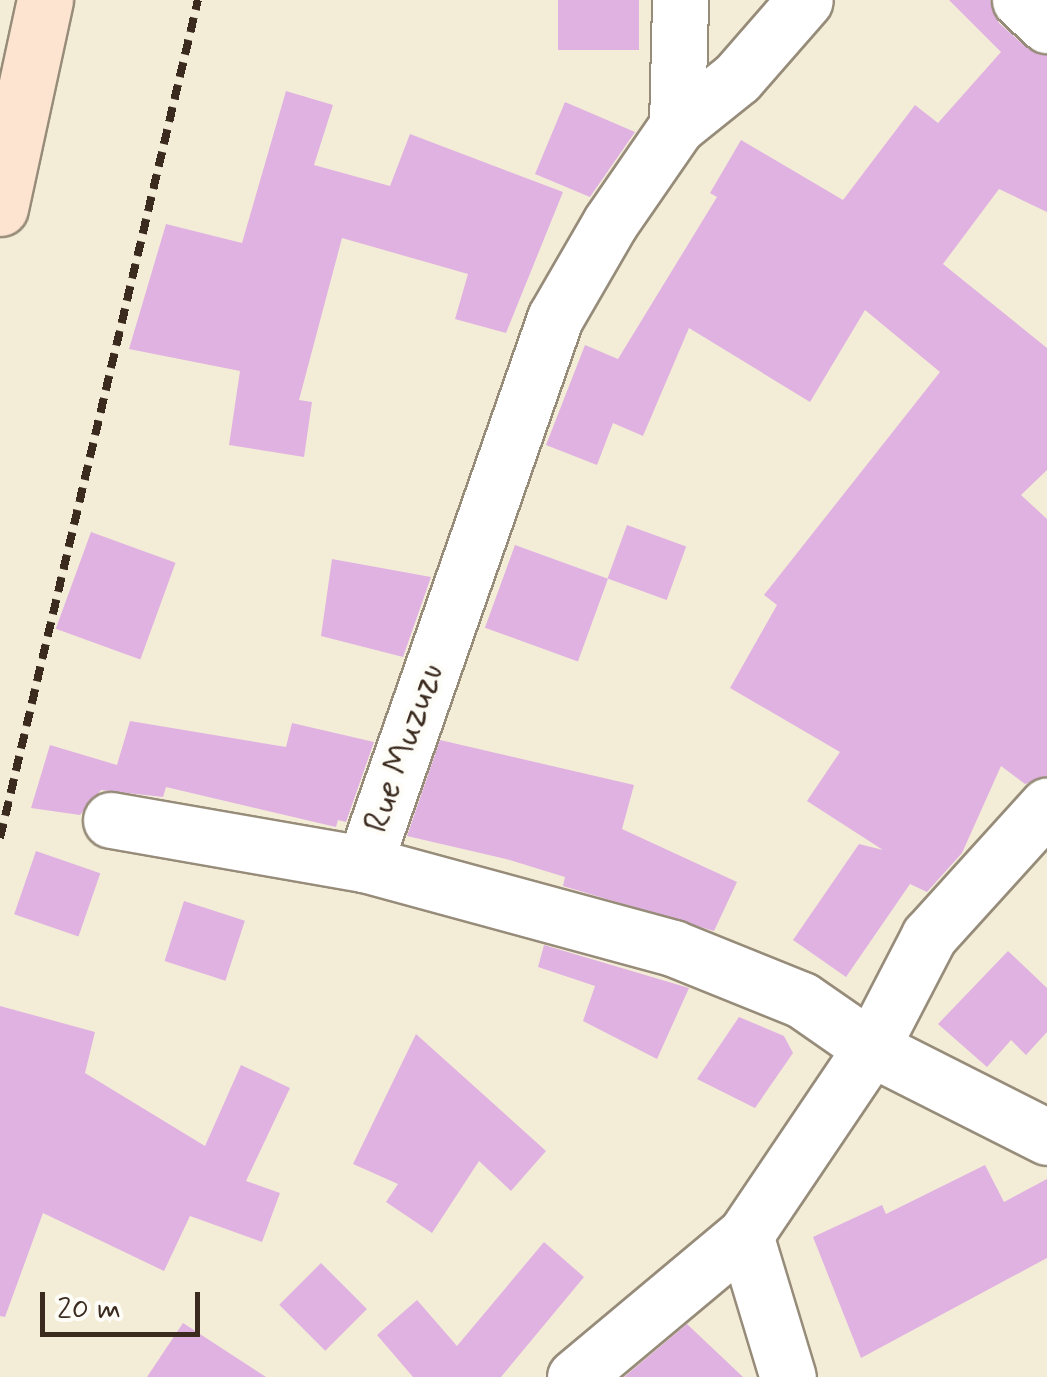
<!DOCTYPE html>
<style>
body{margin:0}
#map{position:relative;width:1047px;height:1377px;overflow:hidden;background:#f3edd7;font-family:Mynerve,sans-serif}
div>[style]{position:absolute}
.building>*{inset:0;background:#e0b2e2;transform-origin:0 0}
.roads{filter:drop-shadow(2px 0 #978c7a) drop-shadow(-2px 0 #978c7a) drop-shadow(0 2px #978c7a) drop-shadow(0 -2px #978c7a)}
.street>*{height:55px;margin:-27.5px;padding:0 27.5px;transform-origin:27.5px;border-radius:27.5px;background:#fff}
.secondary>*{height:55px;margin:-27.5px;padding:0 27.5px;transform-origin:27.5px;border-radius:27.5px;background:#fde4d1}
.rail>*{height:8px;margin-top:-4px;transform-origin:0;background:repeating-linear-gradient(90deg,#3b2a1e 0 15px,transparent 0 23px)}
span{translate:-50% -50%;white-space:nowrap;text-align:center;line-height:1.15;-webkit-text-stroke:9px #fdfcf7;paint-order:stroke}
.street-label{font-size:35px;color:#3b2a1e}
.scale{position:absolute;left:40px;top:1292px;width:160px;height:45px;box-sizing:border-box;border:5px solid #3b2a1e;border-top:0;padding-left:12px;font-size:30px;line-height:35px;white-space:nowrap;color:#3b2a1e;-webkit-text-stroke:8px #fdfcf7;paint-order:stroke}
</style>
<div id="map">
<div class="building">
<i style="left:558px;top:0;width:81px;height:50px"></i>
<i style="clip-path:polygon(949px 0,990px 0,999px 23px,1027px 48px,1047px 55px,1047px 212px,999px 189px,943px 264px,1047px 348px,1047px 470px,1021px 495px,1047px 519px,1047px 776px,1025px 784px,1001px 766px,962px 853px,927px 892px,910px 884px,846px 977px,793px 940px,859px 844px,883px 850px,807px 801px,840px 752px,730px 688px,777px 605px,764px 595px,940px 372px,865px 310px,810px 402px,689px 328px,643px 436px,613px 423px,597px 465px,546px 445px,585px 345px,618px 359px,717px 197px,710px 193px,741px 140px,843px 200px,915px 105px,938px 123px,1001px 52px)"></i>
<i style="clip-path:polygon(286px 91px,333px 105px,314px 165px,390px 186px,410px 134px,563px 192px,506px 333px,455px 319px,468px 274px,342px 238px,299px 400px,312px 402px,304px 457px,229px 445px,240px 371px,129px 349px,166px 224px,242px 243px)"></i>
<i style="clip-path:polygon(565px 102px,635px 132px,590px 197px,535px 174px)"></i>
<i style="left:627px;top:525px;width:63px;height:57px;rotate:20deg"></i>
<i style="left:91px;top:532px;width:90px;height:103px;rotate:20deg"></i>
<i style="left:515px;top:545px;width:99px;height:88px;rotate:20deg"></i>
<i style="clip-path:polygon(332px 559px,431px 577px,403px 657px,321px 636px)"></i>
<i style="clip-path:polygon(130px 721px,286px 747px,292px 723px,374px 742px,346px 822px,338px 820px,336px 827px,166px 787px,163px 797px,101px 790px,80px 815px,31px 808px,50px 745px,117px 765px)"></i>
<i style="clip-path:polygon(440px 740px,634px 785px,622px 829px,737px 882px,714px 931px,563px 886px,565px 877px,506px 859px,407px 836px)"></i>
<i style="left:36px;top:851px;width:68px;height:67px;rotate:19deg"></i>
<i style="left:184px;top:901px;width:64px;height:63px;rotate:18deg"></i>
<i style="clip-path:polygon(544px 945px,689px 988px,657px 1059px,583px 1021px,595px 986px,538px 967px)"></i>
<i style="clip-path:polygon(1008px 951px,1047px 988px,1047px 1032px,1026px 1055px,1011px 1040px,987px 1067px,938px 1024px)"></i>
<i style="clip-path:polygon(0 1006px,95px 1032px,85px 1073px,205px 1146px,241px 1065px,290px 1088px,246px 1181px,280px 1193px,262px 1242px,190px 1216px,164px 1271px,43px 1213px,5px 1317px,0 1316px)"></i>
<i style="clip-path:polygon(739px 1017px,784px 1036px,793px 1053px,755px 1108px,697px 1079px)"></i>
<i style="clip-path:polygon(416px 1034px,546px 1151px,511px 1191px,479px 1161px,432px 1233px,386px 1202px,398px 1184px,353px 1164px)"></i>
<i style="clip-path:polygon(985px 1165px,1004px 1202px,1047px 1179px,1047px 1258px,861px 1358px,813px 1237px,882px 1205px,886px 1214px)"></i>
<i style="clip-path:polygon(544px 1242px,584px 1277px,501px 1377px,413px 1377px,377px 1335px,417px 1300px,457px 1346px)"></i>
<i style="left:321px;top:1263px;width:65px;height:59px;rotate:45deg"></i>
<i style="clip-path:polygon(183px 1323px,266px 1377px,147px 1377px)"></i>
<i style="clip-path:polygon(687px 1324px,743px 1377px,624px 1377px)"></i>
</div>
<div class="roads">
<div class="street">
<i style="left:1020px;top:0;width:37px;rotate:43deg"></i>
<i style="left:677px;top:126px;width:126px;rotate:-88.6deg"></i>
<i style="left:111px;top:820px;width:257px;rotate:9.9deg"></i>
<i style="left:364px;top:864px;width:320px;rotate:15.2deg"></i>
<i style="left:673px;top:948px;width:139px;rotate:22deg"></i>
<i style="left:802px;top:1000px;width:84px;rotate:34.8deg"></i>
<i style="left:871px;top:1048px;width:197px;rotate:26.8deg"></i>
<i style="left:364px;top:864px;width:578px;rotate:-70.72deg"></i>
<i style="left:555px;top:318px;width:110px;rotate:-59.9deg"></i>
<i style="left:610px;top:223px;width:118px;rotate:-55.4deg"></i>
<i style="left:677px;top:126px;width:77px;rotate:-38.7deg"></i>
<i style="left:737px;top:78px;width:103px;rotate:-48.9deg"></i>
<i style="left:745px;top:1235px;width:148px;rotate:73.2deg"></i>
<i style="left:575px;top:1377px;width:222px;rotate:-39.9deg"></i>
<i style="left:745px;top:1235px;width:225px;rotate:-56deg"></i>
<i style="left:871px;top:1048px;width:126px;rotate:-62.6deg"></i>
<i style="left:929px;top:936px;width:176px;rotate:-47.8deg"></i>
</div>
<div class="secondary">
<i style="left:0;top:208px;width:213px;rotate:-77.8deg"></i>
</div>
</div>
<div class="rail">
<i style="left:0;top:838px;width:861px;rotate:-76.71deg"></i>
</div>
<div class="street-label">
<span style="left:404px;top:748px;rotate:-71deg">Rue Muzuzu</span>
</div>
<div class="scale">20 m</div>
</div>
